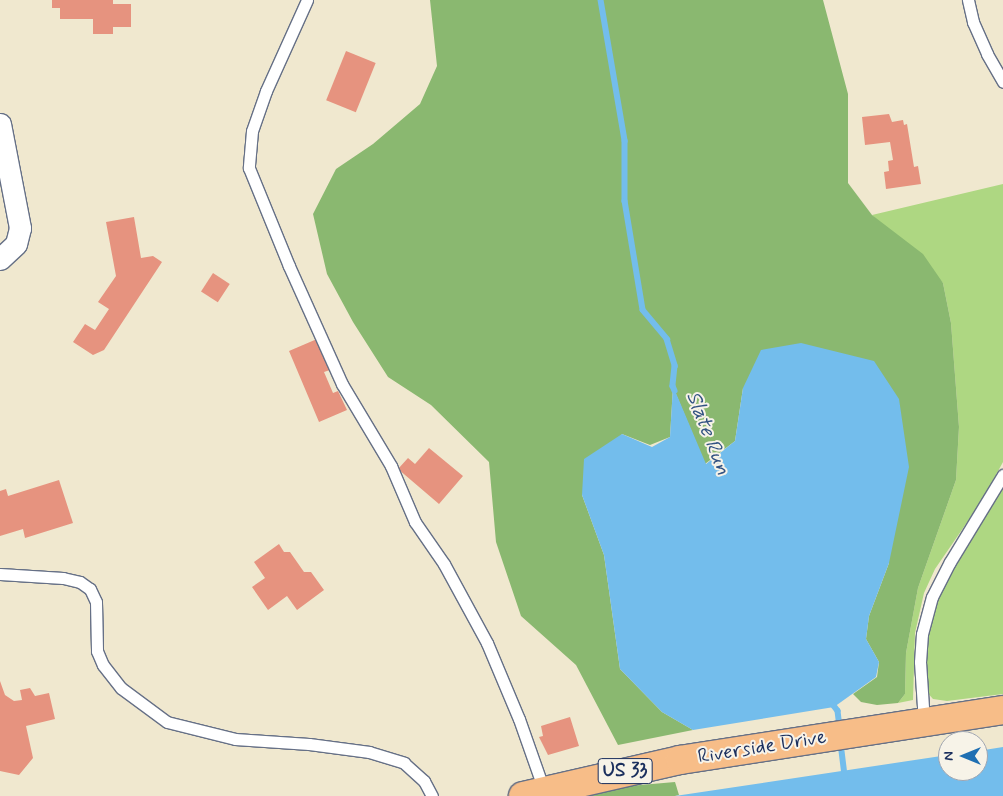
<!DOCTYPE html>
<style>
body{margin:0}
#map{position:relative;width:1003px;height:796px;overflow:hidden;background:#f0e8cf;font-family:Mynerve,sans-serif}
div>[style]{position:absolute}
.green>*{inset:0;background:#aed782}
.forest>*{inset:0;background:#8ab870}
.water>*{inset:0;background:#73bdec}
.stream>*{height:5.5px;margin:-2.75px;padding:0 2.75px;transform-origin:2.75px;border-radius:2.75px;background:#73bdec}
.building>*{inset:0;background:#e6937f;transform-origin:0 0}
.roads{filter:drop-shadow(1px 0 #667086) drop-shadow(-1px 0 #667086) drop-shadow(0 1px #667086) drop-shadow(0 -1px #667086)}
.service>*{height:11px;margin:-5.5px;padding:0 5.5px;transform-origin:5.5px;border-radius:5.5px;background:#fff}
.minor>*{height:21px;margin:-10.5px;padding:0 10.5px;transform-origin:10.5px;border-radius:10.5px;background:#fff}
.primary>*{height:28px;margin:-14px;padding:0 14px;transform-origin:14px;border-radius:14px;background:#f7bd88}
span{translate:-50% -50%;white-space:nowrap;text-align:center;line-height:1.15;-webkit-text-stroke:4px #f7f3e8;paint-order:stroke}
.shield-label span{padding:1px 4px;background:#f7f3e8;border:1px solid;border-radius:4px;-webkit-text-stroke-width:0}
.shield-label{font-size:19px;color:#1b2f5e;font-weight:700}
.street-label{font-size:20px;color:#1b2f5e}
.water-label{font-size:21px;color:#315282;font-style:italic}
.north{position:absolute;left:938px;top:731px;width:50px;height:50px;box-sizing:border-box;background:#f7f3e8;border:1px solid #9fa5b1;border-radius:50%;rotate:270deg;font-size:14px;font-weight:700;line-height:20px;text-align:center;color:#1b2f5e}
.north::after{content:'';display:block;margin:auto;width:18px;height:22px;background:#1f6fb2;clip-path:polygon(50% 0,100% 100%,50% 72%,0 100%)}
</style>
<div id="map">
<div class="green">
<i style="clip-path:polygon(1003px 184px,1003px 462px,981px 502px,935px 569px,924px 593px,915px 633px,913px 700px,898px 703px,905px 694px,906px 653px,918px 588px,956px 480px,959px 427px,951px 323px,943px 283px,872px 215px)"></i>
<i style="clip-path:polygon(1003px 487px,1003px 694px,947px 701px,933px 699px,926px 691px,924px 670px,925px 634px,932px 608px,943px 584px)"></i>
</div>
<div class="forest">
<i style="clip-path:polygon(430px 0,823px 0,848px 94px,848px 183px,872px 215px,923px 254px,943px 283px,951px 323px,959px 427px,956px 480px,918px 588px,906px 653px,905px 694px,898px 703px,877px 705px,861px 702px,853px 694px,877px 677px,879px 662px,866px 639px,869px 616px,889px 563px,743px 388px,735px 441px,705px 464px,673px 387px,670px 437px,650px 445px,622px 434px,582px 495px,604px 555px,620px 669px,662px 712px,693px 730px,618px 745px,576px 665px,521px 616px,496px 542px,489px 462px,431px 405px,388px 377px,353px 322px,327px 274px,313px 214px,336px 169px,373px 144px,420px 104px,437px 66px)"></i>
<i style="clip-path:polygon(675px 782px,679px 795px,675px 796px,590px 796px,629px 786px)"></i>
</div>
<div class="water">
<i style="clip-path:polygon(801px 343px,874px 361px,899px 399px,909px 467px,889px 563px,869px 616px,866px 639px,879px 662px,876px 677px,834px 707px,693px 730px,662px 712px,620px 669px,604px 555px,582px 495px,584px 459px,622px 434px,652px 447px,670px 437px,673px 386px,706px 464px,735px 441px,743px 388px,761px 350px)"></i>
<i style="clip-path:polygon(1003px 747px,1003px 796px,675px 796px,948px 755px,948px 771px,978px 771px,978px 751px)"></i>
</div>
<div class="stream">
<i style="left:601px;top:0;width:143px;rotate:80.3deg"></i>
<i style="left:625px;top:141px;width:60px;rotate:90deg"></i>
<i style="left:625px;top:201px;width:110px;rotate:80.6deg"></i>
<i style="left:643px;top:310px;width:38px;rotate:50deg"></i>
<i style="left:667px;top:339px;width:28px;rotate:73deg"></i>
<i style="left:675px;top:366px;width:20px;rotate:96deg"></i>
<i style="left:673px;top:386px;width:5px;rotate:68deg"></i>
<i style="left:831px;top:702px;width:11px;rotate:52deg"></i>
<i style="left:838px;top:711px;width:17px;rotate:83deg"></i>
<i style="left:841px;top:743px;width:35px;rotate:83deg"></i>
</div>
<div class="building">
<i style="clip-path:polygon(52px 0,113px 0,113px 4px,131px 4px,131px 27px,113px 27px,113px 34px,93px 34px,93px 19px,60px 19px,60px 8px,52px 8px)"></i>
<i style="left:346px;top:51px;width:32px;height:53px;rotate:22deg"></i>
<i style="clip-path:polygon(889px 114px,892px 122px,903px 120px,904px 125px,907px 124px,914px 167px,918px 166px,921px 184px,886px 189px,884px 172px,889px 171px,888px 161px,893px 160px,890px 142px,865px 145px,862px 117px)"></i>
<i style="clip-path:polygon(134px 217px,141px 258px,153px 256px,162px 262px,104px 350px,93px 355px,73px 342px,85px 324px,95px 330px,109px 309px,98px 302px,116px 276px,106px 222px)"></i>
<i style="left:213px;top:273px;width:20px;height:22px;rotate:33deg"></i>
<i style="clip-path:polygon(317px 339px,330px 370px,324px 372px,333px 393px,338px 391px,347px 410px,319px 422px,289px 351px)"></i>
<i style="clip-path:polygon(429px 448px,463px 476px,439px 504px,398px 469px,408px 458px,415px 464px)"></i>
<i style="clip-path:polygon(59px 480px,73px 523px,25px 538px,23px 529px,0 536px,0 491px,6px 489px,8px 496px)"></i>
<i style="clip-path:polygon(279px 544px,284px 552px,290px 552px,304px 572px,311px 572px,324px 590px,297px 610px,287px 596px,268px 610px,252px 587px,265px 578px,254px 562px)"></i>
<i style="clip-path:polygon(0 681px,5px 695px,14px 701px,22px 700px,20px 690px,30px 688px,35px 696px,49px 693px,55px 719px,26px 726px,33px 758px,19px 775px,0 771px)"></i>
<i style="clip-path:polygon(570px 717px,579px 746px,548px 755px,539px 737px,543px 736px,541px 726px)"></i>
</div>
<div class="roads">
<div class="service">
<i style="left:307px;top:0;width:100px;rotate:114.3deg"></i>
<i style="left:266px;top:91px;width:42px;rotate:109.3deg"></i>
<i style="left:252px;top:131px;width:37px;rotate:95deg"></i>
<i style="left:249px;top:168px;width:106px;rotate:67.8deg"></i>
<i style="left:289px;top:266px;width:129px;rotate:65.8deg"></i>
<i style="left:342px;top:384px;width:96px;rotate:59.1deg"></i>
<i style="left:391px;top:466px;width:61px;rotate:66.8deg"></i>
<i style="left:415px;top:522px;width:51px;rotate:55.4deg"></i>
<i style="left:444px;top:564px;width:90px;rotate:61.4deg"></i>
<i style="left:487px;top:643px;width:82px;rotate:67.2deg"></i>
<i style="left:519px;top:719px;width:75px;rotate:70.6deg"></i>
<i style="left:968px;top:0;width:23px;rotate:77deg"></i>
<i style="left:973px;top:22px;width:35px;rotate:66deg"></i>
<i style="left:987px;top:54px;width:32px;rotate:60deg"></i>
<i style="left:0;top:574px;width:63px;rotate:3.6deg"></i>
<i style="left:63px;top:578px;width:17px;rotate:13deg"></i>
<i style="left:80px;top:582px;width:12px;rotate:35deg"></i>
<i style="left:90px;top:589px;width:14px;rotate:65deg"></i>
<i style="left:96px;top:602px;width:49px;rotate:88.8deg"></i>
<i style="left:97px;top:651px;width:15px;rotate:67deg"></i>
<i style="left:103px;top:665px;width:29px;rotate:52deg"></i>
<i style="left:121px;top:688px;width:57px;rotate:36.5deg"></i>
<i style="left:167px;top:722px;width:70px;rotate:14deg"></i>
<i style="left:235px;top:739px;width:74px;rotate:3.9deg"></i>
<i style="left:309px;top:744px;width:61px;rotate:7.6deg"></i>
<i style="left:369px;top:752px;width:37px;rotate:17deg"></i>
<i style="left:404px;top:763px;width:27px;rotate:42deg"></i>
<i style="left:424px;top:781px;width:17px;rotate:62deg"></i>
<i style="left:924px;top:722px;width:60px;rotate:-93.8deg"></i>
<i style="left:920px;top:662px;width:28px;rotate:-86deg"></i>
<i style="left:922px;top:634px;width:38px;rotate:-75deg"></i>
<i style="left:932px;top:597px;width:39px;rotate:-63deg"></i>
<i style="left:950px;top:562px;width:102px;rotate:-58.7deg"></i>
</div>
<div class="minor">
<i style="left:0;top:124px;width:106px;rotate:79.1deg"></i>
<i style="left:20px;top:228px;width:16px;rotate:104deg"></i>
<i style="left:16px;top:244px;width:22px;rotate:137deg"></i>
</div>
<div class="primary">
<i style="left:523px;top:796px;width:161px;rotate:-12.9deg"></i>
<i style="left:680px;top:760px;width:327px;rotate:-8.8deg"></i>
</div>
</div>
<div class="shield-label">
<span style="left:625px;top:771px">US 33</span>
</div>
<div class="street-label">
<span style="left:762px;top:747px;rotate:-9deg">Riverside Drive</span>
</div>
<div class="water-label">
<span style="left:708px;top:433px;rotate:69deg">Slate Run</span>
</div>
<div class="north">N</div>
</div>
